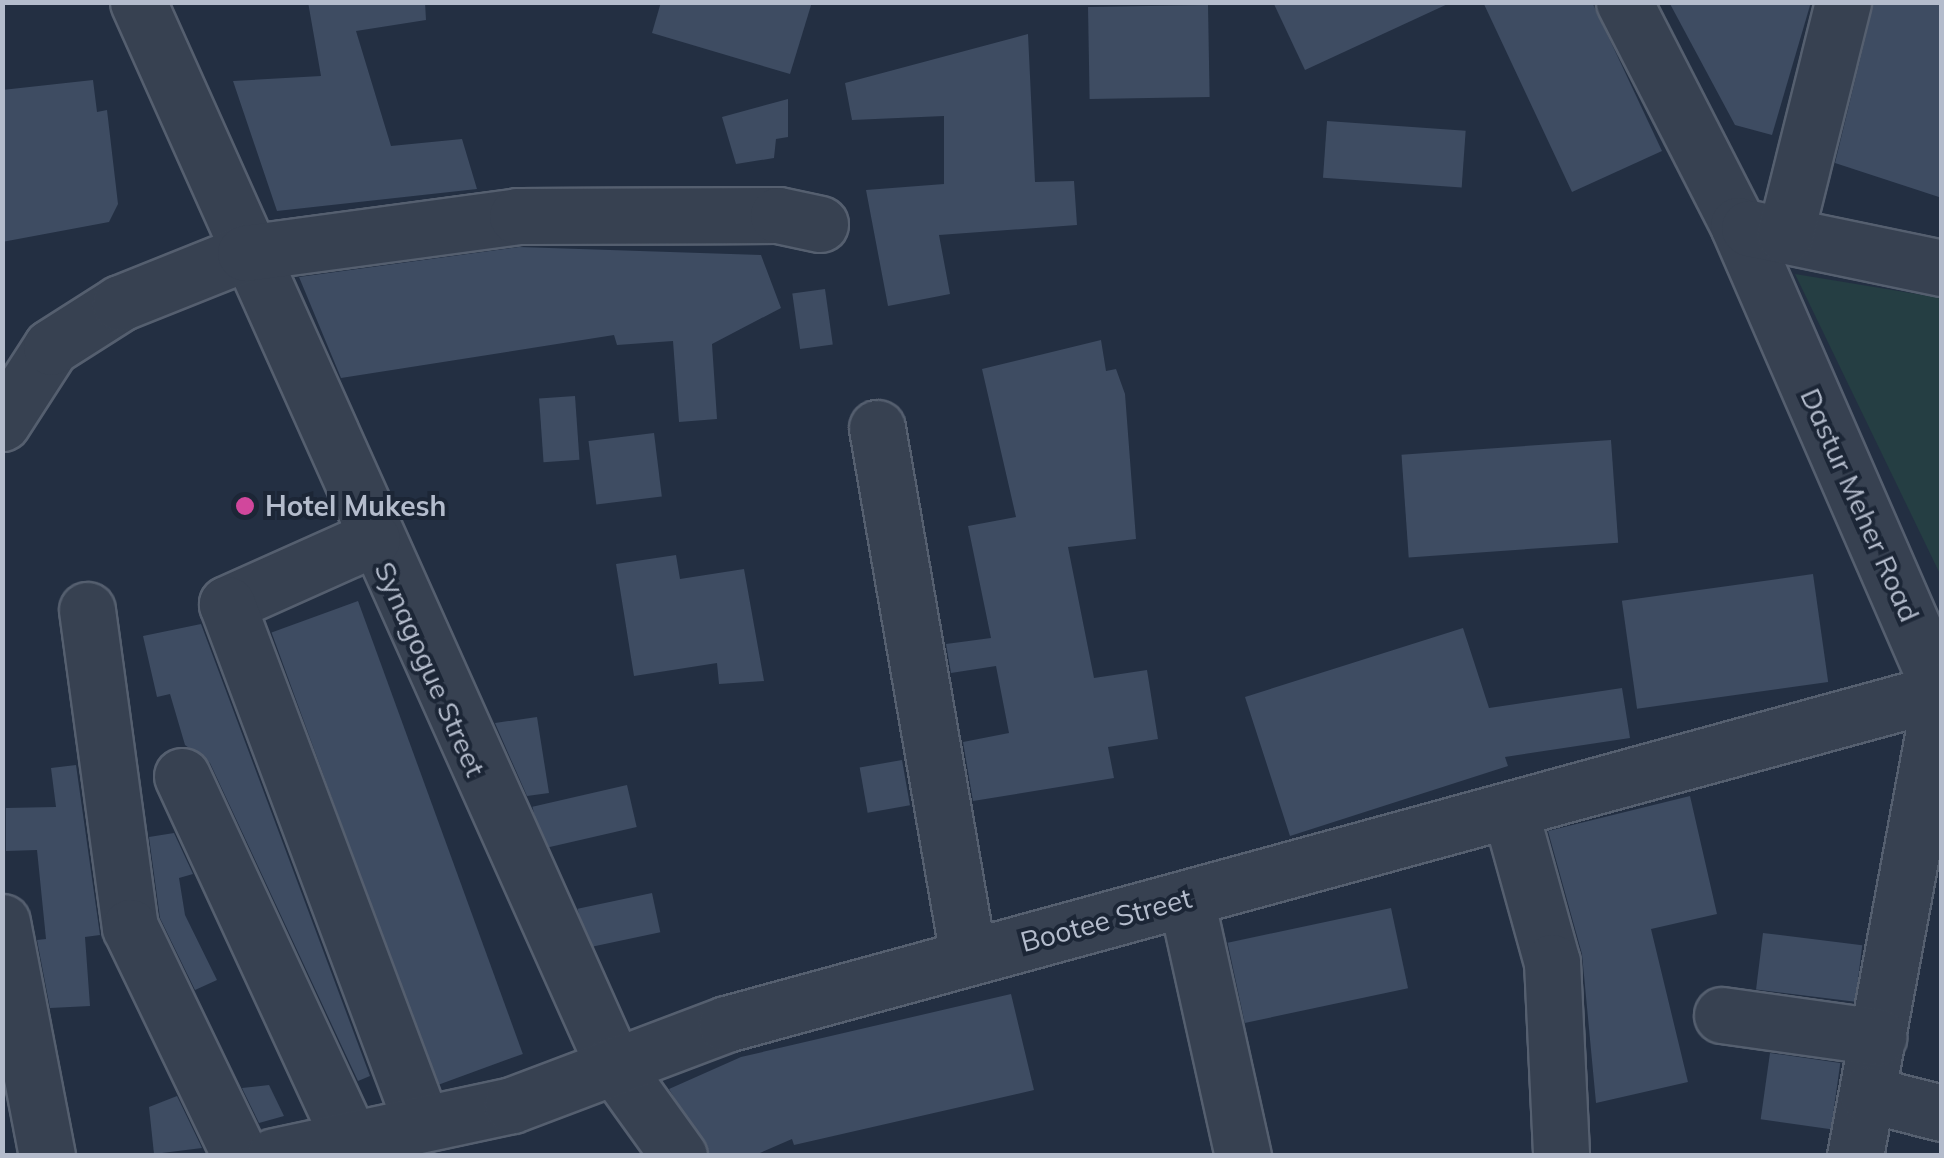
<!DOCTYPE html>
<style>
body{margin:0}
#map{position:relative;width:1944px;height:1158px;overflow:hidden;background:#232f42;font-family:Mulish,sans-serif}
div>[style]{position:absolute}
.green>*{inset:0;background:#253e43}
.building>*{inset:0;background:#3e4c62;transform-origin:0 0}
.roads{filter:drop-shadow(2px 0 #555f6f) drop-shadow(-2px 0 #555f6f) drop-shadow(0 2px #555f6f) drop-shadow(0 -2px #555f6f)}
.minor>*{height:55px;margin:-27.5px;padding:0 27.5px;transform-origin:27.5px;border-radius:27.5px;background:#374151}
.dots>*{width:28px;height:28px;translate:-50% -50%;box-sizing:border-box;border:5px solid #1c2636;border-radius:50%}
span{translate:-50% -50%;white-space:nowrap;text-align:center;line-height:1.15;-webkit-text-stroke:8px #1c2636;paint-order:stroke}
.street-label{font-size:28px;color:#b4bccc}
.poi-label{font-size:28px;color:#b4bccc;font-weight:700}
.left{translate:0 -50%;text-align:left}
.frame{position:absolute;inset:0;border:5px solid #b4bccc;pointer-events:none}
</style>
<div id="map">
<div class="green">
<i style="clip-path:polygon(1795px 274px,1941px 298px,1941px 576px)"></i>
</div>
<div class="building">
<i style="clip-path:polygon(308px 2px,425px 2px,426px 20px,356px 31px,391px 146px,462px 139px,477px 189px,277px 211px,233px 81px,321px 76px)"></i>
<i style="clip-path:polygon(661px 2px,812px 2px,790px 74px,652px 33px)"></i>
<i style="clip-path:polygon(1273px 2px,1452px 2px,1305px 70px)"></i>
<i style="clip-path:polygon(1483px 2px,1592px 2px,1662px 151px,1572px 192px)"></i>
<i style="clip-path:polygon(1669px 2px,1811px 2px,1772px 135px,1735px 125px)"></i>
<i style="clip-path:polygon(1942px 2px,1942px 198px,1835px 163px,1874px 2px)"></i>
<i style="left:1208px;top:5px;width:92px;height:120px;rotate:89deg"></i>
<i style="clip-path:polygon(1028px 34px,1035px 182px,1074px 181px,1077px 225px,939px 235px,950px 294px,888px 306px,866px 190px,944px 184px,944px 116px,852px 120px,845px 83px)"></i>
<i style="clip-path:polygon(93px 80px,97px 112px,107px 110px,118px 204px,109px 222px,2px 242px,2px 90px)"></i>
<i style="clip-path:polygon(788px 99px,788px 137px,776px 139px,774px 158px,736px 164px,722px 117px)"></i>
<i style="left:1327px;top:121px;width:139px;height:57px;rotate:4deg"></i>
<i style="clip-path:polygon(519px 247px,761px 255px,781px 308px,712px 344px,717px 419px,679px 422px,673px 341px,617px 345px,614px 335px,341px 378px,299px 277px)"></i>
<i style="left:825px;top:289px;width:56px;height:33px;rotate:82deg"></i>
<i style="clip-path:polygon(1101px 340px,1106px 371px,1116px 369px,1125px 394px,1136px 539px,1068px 547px,1094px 678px,1147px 670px,1158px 739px,1108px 747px,1114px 778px,973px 801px,963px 742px,1009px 733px,996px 666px,951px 673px,946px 644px,991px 638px,968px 526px,1016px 517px,982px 369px)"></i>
<i style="left:575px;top:396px;width:64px;height:36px;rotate:86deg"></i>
<i style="left:654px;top:433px;width:64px;height:66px;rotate:83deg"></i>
<i style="left:1611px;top:440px;width:103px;height:210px;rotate:86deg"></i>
<i style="clip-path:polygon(676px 555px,680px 579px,744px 569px,764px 681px,719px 684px,717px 663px,634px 676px,616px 564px)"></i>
<i style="left:1813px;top:574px;width:109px;height:193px;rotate:82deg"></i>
<i style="left:358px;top:601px;width:482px;height:92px;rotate:70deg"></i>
<i style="clip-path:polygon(201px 624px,370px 1076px,358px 1081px,210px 763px,185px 745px,170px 694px,157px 697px,143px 636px)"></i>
<i style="clip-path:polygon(1463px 628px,1489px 708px,1622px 688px,1630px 738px,1505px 757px,1508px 766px,1290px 836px,1245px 697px)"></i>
<i style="clip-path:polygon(537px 717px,549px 793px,527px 796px,495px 723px)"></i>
<i style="left:902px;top:760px;width:46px;height:43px;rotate:80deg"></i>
<i style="clip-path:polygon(76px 765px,100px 935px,85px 937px,90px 1006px,50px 1008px,37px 940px,46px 939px,37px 850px,6px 851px,6px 808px,56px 807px,51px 768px)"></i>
<i style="left:627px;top:785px;width:43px;height:97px;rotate:77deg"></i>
<i style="clip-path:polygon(1690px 796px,1717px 914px,1651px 929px,1688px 1082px,1596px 1103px,1582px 954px,1548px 831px)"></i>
<i style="clip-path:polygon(174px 833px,193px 874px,179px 878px,185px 915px,217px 980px,195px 990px,160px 918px,149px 837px)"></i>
<i style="left:652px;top:893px;width:40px;height:76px;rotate:78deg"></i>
<i style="left:1391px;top:908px;width:82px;height:167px;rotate:78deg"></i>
<i style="left:1763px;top:933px;width:100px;height:57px;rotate:7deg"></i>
<i style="clip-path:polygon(1011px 994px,1034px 1090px,794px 1145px,792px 1139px,753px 1156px,710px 1156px,669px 1089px,741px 1057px)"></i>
<i style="left:1770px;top:1053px;width:71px;height:67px;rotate:8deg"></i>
<i style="clip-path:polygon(269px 1085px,284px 1116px,259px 1123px,242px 1088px)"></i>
<i style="clip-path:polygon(177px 1096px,202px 1148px,154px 1154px,149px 1107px)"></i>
</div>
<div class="roads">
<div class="minor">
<i style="left:138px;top:2px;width:1163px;rotate:65.9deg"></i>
<i style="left:613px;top:1064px;width:113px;rotate:54.3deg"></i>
<i style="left:1624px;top:2px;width:250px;rotate:62.9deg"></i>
<i style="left:1738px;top:225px;width:509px;rotate:66.51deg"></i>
<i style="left:1941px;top:692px;width:472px;rotate:100.5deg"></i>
<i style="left:1749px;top:228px;width:197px;rotate:11.7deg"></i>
<i style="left:1785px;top:235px;width:240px;rotate:-76deg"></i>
<i style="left:2px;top:423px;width:90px;rotate:-57.2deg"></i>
<i style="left:51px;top:347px;width:82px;rotate:-32.5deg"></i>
<i style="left:120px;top:303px;width:135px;rotate:-21.8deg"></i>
<i style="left:245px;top:253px;width:275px;rotate:-7.7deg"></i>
<i style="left:517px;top:216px;width:261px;rotate:-0.2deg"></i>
<i style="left:778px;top:215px;width:43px;rotate:12.1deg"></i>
<i style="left:877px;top:428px;width:536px;rotate:80.22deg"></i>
<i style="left:372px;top:539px;width:159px;rotate:155.9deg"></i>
<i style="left:227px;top:604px;width:555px;rotate:69.44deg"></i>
<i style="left:87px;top:610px;width:320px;rotate:82.3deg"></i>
<i style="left:130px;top:927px;width:254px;rotate:64.3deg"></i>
<i style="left:182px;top:776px;width:400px;rotate:65.2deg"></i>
<i style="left:1510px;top:811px;width:157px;rotate:74.5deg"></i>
<i style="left:1552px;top:962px;width:194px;rotate:87.3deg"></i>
<i style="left:1186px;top:899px;width:263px;rotate:77.5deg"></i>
<i style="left:2px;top:922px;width:238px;rotate:79.1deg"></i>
<i style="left:1722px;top:1015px;width:158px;rotate:8deg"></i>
<i style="left:1867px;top:1094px;width:77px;rotate:14.2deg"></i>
<i style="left:274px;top:1156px;width:243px;rotate:-12.1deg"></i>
<i style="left:512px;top:1105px;width:229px;rotate:-20.7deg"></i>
<i style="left:726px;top:1024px;width:1261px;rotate:-15.31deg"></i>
</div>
</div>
<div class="dots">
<i style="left:245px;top:506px;background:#d1479c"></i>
</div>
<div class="street-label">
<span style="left:1860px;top:505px;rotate:66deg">Dastur Meher Road</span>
<span style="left:430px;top:669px;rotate:66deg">Synagogue Street</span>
<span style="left:1106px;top:920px;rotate:-15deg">Bootee Street</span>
</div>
<div class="poi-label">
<span class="left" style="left:265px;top:506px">Hotel Mukesh</span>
</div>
<div class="frame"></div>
</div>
